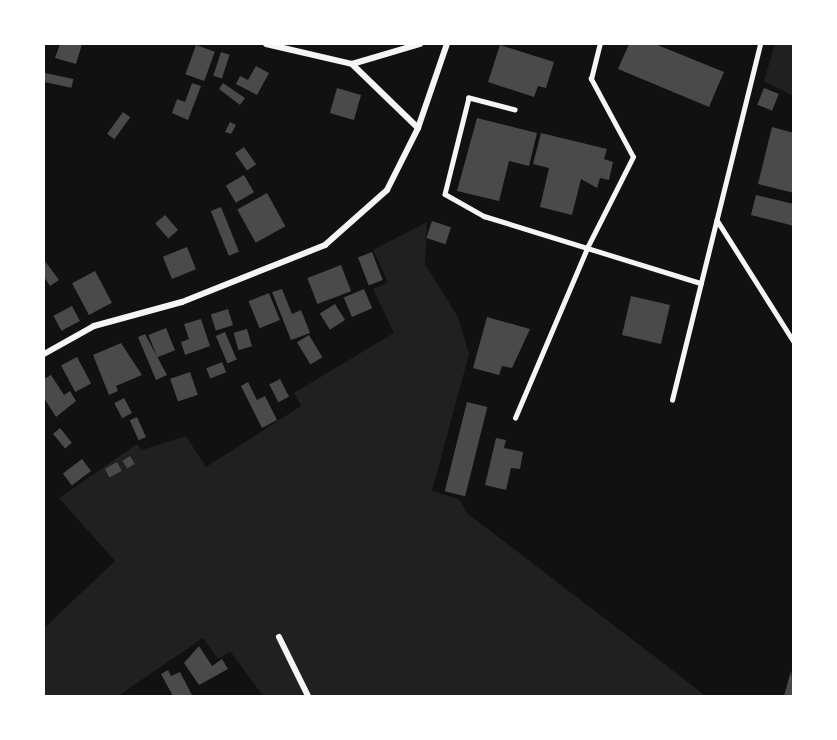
<!DOCTYPE html>
<style>
body{margin:0}
#map{position:relative;width:837px;height:740px;overflow:hidden;background:#111;font-family:Montserrat,sans-serif}
div>[style]{position:absolute}
.green>*{inset:0;background:#202020}
.building>*{inset:0;background:#4a4a4a;transform-origin:0 0}
.service>*{height:4.5px;margin:-2.25px;padding:0 2.25px;transform-origin:2.25px;border-radius:2.25px;background:#f5f5f5}
.minor>*{height:6px;margin:-3px;padding:0 3px;transform-origin:3px;border-radius:3px;background:#f5f5f5}
span{translate:-50% -50%;white-space:nowrap;text-align:center;line-height:1.15;-webkit-text-stroke:5px #fff;paint-order:stroke}
.frame{position:absolute;inset:0;border:45px solid #fff;pointer-events:none}
</style>
<div id="map">
<div class="green">
<i style="clip-path:polygon(775px 44px,793px 44px,793px 96px,764px 81px)"></i>
<i style="clip-path:polygon(427px 222px,425px 264px,458px 317px,469px 354px,432px 491px,459px 499px,468px 514px,706px 696px,263px 696px,230px 651px,218px 659px,203px 638px,118px 696px,44px 696px,44px 628px,115px 561px,59px 498px,137px 444px,142px 450px,186px 436px,206px 467px,301px 406px,294px 393px,394px 333px,373px 289px,388px 282px,373px 250px)"></i>
</div>
<div class="building">
<i style="clip-path:polygon(60px 44px,82px 44px,76px 64px,55px 58px)"></i>
<i style="clip-path:polygon(629px 44px,655px 44px,724px 72px,709px 107px,618px 69px)"></i>
<i style="left:196px;top:45px;width:20px;height:31px;rotate:20deg"></i>
<i style="clip-path:polygon(500px 45px,554px 62px,546px 88px,538px 86px,534px 97px,488px 82px)"></i>
<i style="left:221px;top:52px;width:9px;height:25px;rotate:18deg"></i>
<i style="clip-path:polygon(256px 66px,269px 73px,257px 95px,236px 84px,240px 76px,248px 80px)"></i>
<i style="left:45px;top:73px;width:29px;height:9px;rotate:12deg"></i>
<i style="clip-path:polygon(192px 83px,201px 86px,188px 120px,172px 113px,177px 99px,185px 102px)"></i>
<i style="clip-path:polygon(223px 83px,245px 98px,240px 105px,219px 89px)"></i>
<i style="left:337px;top:88px;width:25px;height:26px;rotate:16deg"></i>
<i style="left:764px;top:88px;width:16px;height:18px;rotate:22deg"></i>
<i style="left:123px;top:112px;width:9px;height:27px;rotate:36deg"></i>
<i style="clip-path:polygon(477px 118px,537px 133px,529px 166px,509px 161px,499px 201px,457px 191px)"></i>
<i style="clip-path:polygon(230px 122px,236px 125px,231px 134px,225px 132px)"></i>
<i style="clip-path:polygon(772px 127px,794px 133px,794px 193px,758px 184px)"></i>
<i style="clip-path:polygon(541px 133px,607px 149px,604px 159px,613px 162px,609px 180px,600px 178px,597px 188px,581px 179px,572px 215px,540px 207px,549px 168px,533px 164px)"></i>
<i style="left:244px;top:147px;width:21px;height:11px;rotate:55deg"></i>
<i style="left:244px;top:175px;width:20px;height:21px;rotate:60deg"></i>
<i style="left:267px;top:193px;width:38px;height:34px;rotate:61deg"></i>
<i style="clip-path:polygon(756px 195px,794px 204px,794px 226px,751px 215px)"></i>
<i style="left:221px;top:207px;width:48px;height:11px;rotate:68deg"></i>
<i style="left:165px;top:215px;width:20px;height:13px;rotate:49deg"></i>
<i style="left:432px;top:221px;width:20px;height:18px;rotate:18deg"></i>
<i style="left:187px;top:247px;width:24px;height:26px;rotate:68deg"></i>
<i style="left:372px;top:252px;width:30px;height:15px;rotate:69deg"></i>
<i style="clip-path:polygon(44px 260px,59px 280px,50px 286px,44px 277px)"></i>
<i style="left:341px;top:265px;width:28px;height:36px;rotate:69deg"></i>
<i style="left:95px;top:271px;width:36px;height:26px;rotate:62deg"></i>
<i style="clip-path:polygon(282px 289px,292px 314px,301px 310px,310px 333px,291px 340px,272px 292px)"></i>
<i style="left:364px;top:289px;width:21px;height:22px;rotate:67deg"></i>
<i style="left:269px;top:293px;width:29px;height:22px;rotate:68deg"></i>
<i style="left:631px;top:296px;width:40px;height:40px;rotate:13deg"></i>
<i style="left:335px;top:304px;width:19px;height:18px;rotate:58deg"></i>
<i style="left:72px;top:306px;width:17px;height:21px;rotate:62deg"></i>
<i style="left:228px;top:309px;width:17px;height:18px;rotate:73deg"></i>
<i style="clip-path:polygon(487px 317px,530px 329px,512px 368px,502px 366px,499px 375px,473px 368px)"></i>
<i style="clip-path:polygon(201px 319px,210px 346px,185px 355px,181px 342px,189px 339px,184px 324px)"></i>
<i style="left:166px;top:328px;width:24px;height:19px;rotate:68deg"></i>
<i style="left:247px;top:329px;width:18px;height:14px;rotate:74deg"></i>
<i style="left:225px;top:332px;width:30px;height:10px;rotate:67deg"></i>
<i style="clip-path:polygon(145px 334px,167px 375px,156px 380px,138px 337px)"></i>
<i style="left:309px;top:335px;width:26px;height:14px;rotate:59deg"></i>
<i style="clip-path:polygon(121px 343px,142px 375px,116px 386px,118px 391px,109px 395px,93px 355px)"></i>
<i style="left:77px;top:357px;width:30px;height:18px;rotate:62deg"></i>
<i style="left:222px;top:362px;width:11px;height:17px;rotate:68deg"></i>
<i style="left:190px;top:372px;width:24px;height:21px;rotate:71deg"></i>
<i style="clip-path:polygon(51px 375px,64px 395px,70px 391px,76px 401px,56px 417px,44px 398px,44px 379px)"></i>
<i style="left:280px;top:379px;width:20px;height:12px;rotate:63deg"></i>
<i style="clip-path:polygon(248px 382px,257px 400px,265px 396px,277px 420px,262px 428px,241px 386px)"></i>
<i style="left:124px;top:398px;width:17px;height:11px;rotate:62deg"></i>
<i style="left:467px;top:402px;width:21px;height:92px;rotate:14deg"></i>
<i style="left:137px;top:417px;width:22px;height:8px;rotate:66deg"></i>
<i style="left:60px;top:428px;width:19px;height:9px;rotate:51deg"></i>
<i style="clip-path:polygon(496px 438px,506px 440px,504px 448px,523px 452px,520px 469px,511px 468px,506px 490px,485px 485px)"></i>
<i style="left:130px;top:456px;width:9px;height:9px;rotate:58deg"></i>
<i style="left:82px;top:459px;width:15px;height:24px;rotate:53deg"></i>
<i style="left:117px;top:462px;width:10px;height:14px;rotate:61deg"></i>
<i style="clip-path:polygon(199px 646px,212px 666px,222px 659px,228px 669px,199px 685px,184px 663px)"></i>
<i style="clip-path:polygon(168px 670px,171px 676px,180px 672px,192px 695px,173px 696px,161px 674px)"></i>
<i style="clip-path:polygon(791px 671px,794px 696px,784px 696px)"></i>
</div>
<div class="service">
<i style="left:515px;top:110px;width:48px;rotate:-165.4deg"></i>
<i style="left:469px;top:98px;width:99px;rotate:104deg"></i>
<i style="left:445px;top:194px;width:45px;rotate:29.4deg"></i>
<i style="left:484px;top:216px;width:227px;rotate:17.2deg"></i>
<i style="left:717px;top:220px;width:144px;rotate:57.7deg"></i>
<i style="left:672px;top:400px;width:367px;rotate:-76.1deg"></i>
<i style="left:515px;top:418px;width:185px;rotate:-67deg"></i>
<i style="left:587px;top:248px;width:102px;rotate:-63.2deg"></i>
<i style="left:633px;top:157px;width:89px;rotate:-118.3deg"></i>
<i style="left:591px;top:79px;width:36px;rotate:-76deg"></i>
</div>
<div class="minor">
<i style="left:266px;top:44px;width:88px;rotate:13.1deg"></i>
<i style="left:352px;top:64px;width:71px;rotate:-16.4deg"></i>
<i style="left:352px;top:64px;width:92px;rotate:44.1deg"></i>
<i style="left:44px;top:354px;width:57px;rotate:-29.2deg"></i>
<i style="left:94px;top:326px;width:91px;rotate:-15.3deg"></i>
<i style="left:182px;top:302px;width:154px;rotate:-21.7deg"></i>
<i style="left:325px;top:245px;width:83px;rotate:-41.6deg"></i>
<i style="left:387px;top:190px;width:69px;rotate:-63.4deg"></i>
<i style="left:418px;top:128px;width:89px;rotate:-71deg"></i>
<i style="left:279px;top:637px;width:66px;rotate:63.8deg"></i>
</div>
<div class="frame"></div>
</div>
